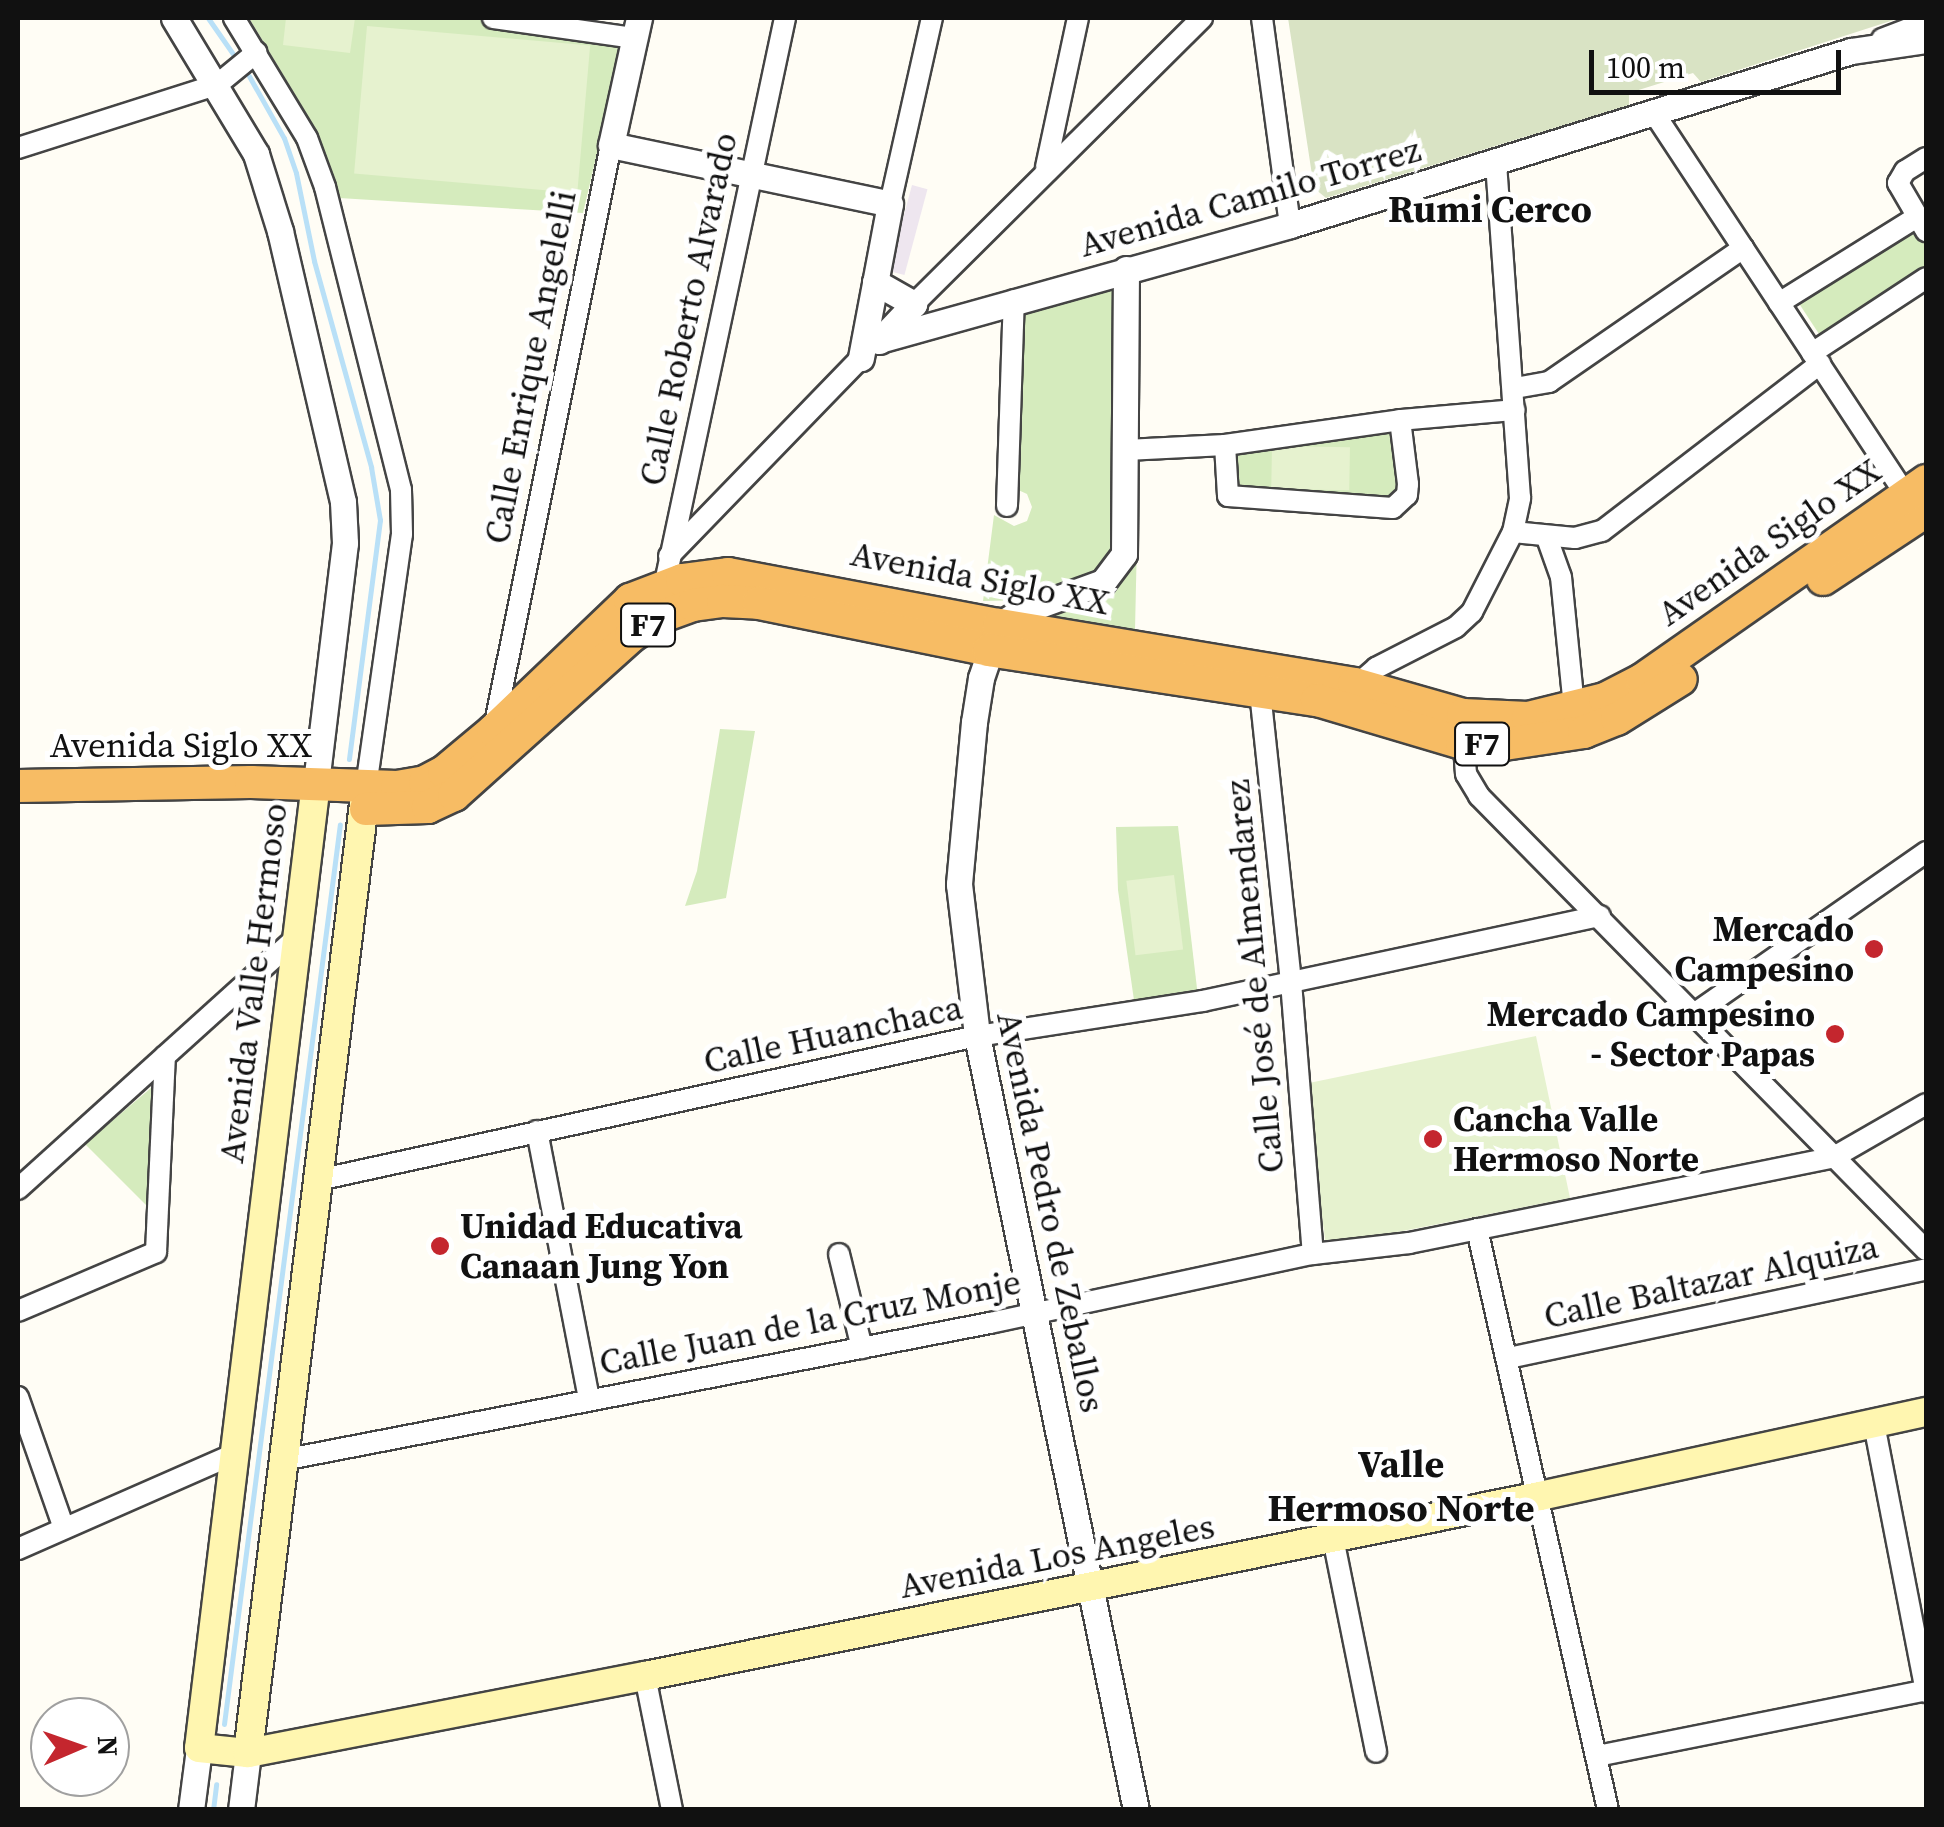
<!DOCTYPE html>
<meta charset="utf-8">
<style>
body{margin:0}
#map{position:relative;width:1944px;height:1827px;overflow:hidden;background:#fffdf5;font-family:"Source Serif 4",serif}
div>[style]{position:absolute}
.industrial>*{inset:0;background:#eee6ef;transform-origin:0 0}
.green>*{inset:0;background:#d5ebbd}
.cemetery>*{inset:0;background:#d9e3c4}
.pitch>*{inset:0;background:#e6f2cf;transform-origin:0 0}
.stream>*{height:5px;margin:-2.5px;padding:0 2.5px;transform-origin:2.5px;border-radius:2.5px;background:#b9e0f7}
.roads{filter:drop-shadow(2px 0 #444) drop-shadow(-2px 0 #444) drop-shadow(0 2px #444) drop-shadow(0 -2px #444)}
.minor>*{height:20px;margin:-10px;padding:0 10px;transform-origin:10px;border-radius:10px;background:#fff}
.tertiary>*{height:25px;margin:-12.5px;padding:0 12.5px;transform-origin:12.5px;border-radius:12.5px;background:#fff}
.secondary>*{height:28px;margin:-14px;padding:0 14px;transform-origin:14px;border-radius:14px;background:#fff6b0}
.trunk>*{height:32px;margin:-16px;padding:0 16px;transform-origin:16px;border-radius:16px;background:#f7bc64}
.dots>*{width:28px;height:28px;translate:-50% -50%;box-sizing:border-box;border:5px solid #fff;border-radius:50%}
span{translate:-50% -50%;white-space:nowrap;text-align:center;line-height:1.15;-webkit-text-stroke:10px #fff;paint-order:stroke}
.shield-label span{padding:2px 8px;background:#fff;border:2px solid;border-radius:8px;-webkit-text-stroke-width:0}
.shield-label{font-size:32px;color:#111;font-weight:700}
.street-label{font-size:35px;color:#111}
.poi-label{font-size:35px;color:#111;font-weight:700}
.right{translate:-100% -50%;text-align:right}
.left{translate:0 -50%;text-align:left}
.neighbourhood-label{font-size:38px;color:#111;font-weight:700}
.frame{position:absolute;inset:0;border:20px solid #111;pointer-events:none}
.north{position:absolute;left:30px;top:1697px;width:100px;height:100px;box-sizing:border-box;background:#fff;border:2px solid #a0a0a0;border-radius:50%;rotate:88deg;font-size:28px;font-weight:700;line-height:40px;text-align:center;color:#111}
.north::after{content:'';display:block;margin:auto;width:35px;height:45px;background:#c4262e;clip-path:polygon(50% 0,100% 100%,50% 72%,0 100%)}
.scale{position:absolute;left:1589px;top:50px;width:252px;height:45px;box-sizing:border-box;border:5px solid #111;border-top:0;padding-left:12px;font-size:30px;line-height:35px;white-space:nowrap;color:#111;-webkit-text-stroke:8px #fff;paint-order:stroke}
</style>
<div id="map">
<div class="industrial">
<i style="left:912px;top:185px;width:16px;height:89px;rotate:15deg"></i>
</div>
<div class="green">
<i style="clip-path:polygon(249px 18px,476px 18px,602px 35px,618px 43px,620px 55px,583px 213px,339px 198px,306px 113px)"></i>
<i style="clip-path:polygon(1903px 234px,1919px 235px,1926px 247px,1926px 269px,1821px 337px,1798px 302px)"></i>
<i style="clip-path:polygon(1114px 286px,1114px 547px,1094px 577px,1026px 600px,983px 601px,994px 515px,1014px 526px,1027px 521px,1032px 507px,1027px 494px,1014px 488px,1021px 316px,1025px 309px)"></i>
<i style="clip-path:polygon(1395px 428px,1401px 483px,1393px 500px,1245px 493px,1236px 486px,1234px 449px)"></i>
<i style="clip-path:polygon(1137px 540px,1135px 630px,1042px 616px,1106px 595px,1126px 574px)"></i>
<i style="clip-path:polygon(720px 729px,755px 731px,726px 898px,685px 906px,697px 871px)"></i>
<i style="clip-path:polygon(1178px 826px,1198px 997px,1135px 1007px,1118px 890px,1116px 827px)"></i>
<i style="clip-path:polygon(158px 1082px,151px 1210px,85px 1144px)"></i>
</div>
<div class="cemetery">
<i style="clip-path:polygon(1288px 18px,1900px 18px,1701px 82px,1693px 73px,1629px 93px,1629px 105px,1326px 198px,1314px 188px)"></i>
</div>
<div class="pitch">
<i style="clip-path:polygon(286px 18px,355px 18px,350px 53px,283px 45px)"></i>
<i style="left:367px;top:26px;width:224px;height:148px;rotate:5deg"></i>
<i style="left:1272px;top:446px;width:78px;height:43px;rotate:1deg"></i>
<i style="left:1174px;top:875px;width:75px;height:48px;rotate:83deg"></i>
<i style="clip-path:polygon(1536px 1036px,1570px 1198px,1326px 1246px,1312px 1141px,1309px 1083px)"></i>
</div>
<div class="stream">
<i style="left:208px;top:18px;width:44px;rotate:55.2deg"></i>
<i style="left:249px;top:76px;width:71px;rotate:60.6deg"></i>
<i style="left:284px;top:138px;width:37px;rotate:71deg"></i>
<i style="left:296px;top:173px;width:90px;rotate:78.4deg"></i>
<i style="left:314px;top:261px;width:214px;rotate:74.5deg"></i>
<i style="left:371px;top:467px;width:54px;rotate:80.4deg"></i>
<i style="left:380px;top:520px;width:241px;rotate:97.4deg"></i>
<i style="left:224px;top:1724px;width:907px;rotate:-82.66deg"></i>
<i style="left:213px;top:1810px;width:26px;rotate:-83deg"></i>
</div>
<div class="roads">
<div class="minor">
<i style="left:234px;top:18px;width:140px;rotate:58.7deg"></i>
<i style="left:307px;top:138px;width:52px;rotate:69.8deg"></i>
<i style="left:325px;top:187px;width:312px;rotate:75.9deg"></i>
<i style="left:401px;top:490px;width:44px;rotate:88.7deg"></i>
<i style="left:402px;top:534px;width:256px;rotate:98.1deg"></i>
<i style="left:493px;top:18px;width:142px;rotate:8.1deg"></i>
<i style="left:1262px;top:18px;width:209px;rotate:82.3deg"></i>
<i style="left:1882px;top:39px;width:47px;rotate:-21.1deg"></i>
<i style="left:1654px;top:113px;width:468px;rotate:56.6deg"></i>
<i style="left:18px;top:148px;width:210px;rotate:-17.7deg"></i>
<i style="left:218px;top:84px;width:50px;rotate:-39.4deg"></i>
<i style="left:1926px;top:158px;width:25px;rotate:148deg"></i>
<i style="left:1905px;top:171px;width:14px;rotate:120deg"></i>
<i style="left:1898px;top:183px;width:56px;rotate:59.7deg"></i>
<i style="left:1046px;top:167px;width:152px;rotate:-77.9deg"></i>
<i style="left:890px;top:204px;width:191px;rotate:-77.3deg"></i>
<i style="left:1779px;top:303px;width:163px;rotate:-31.9deg"></i>
<i style="left:914px;top:304px;width:406px;rotate:-44.8deg"></i>
<i style="left:1812px;top:353px;width:136px;rotate:-33.3deg"></i>
<i style="left:1515px;top:388px;width:35px;rotate:-10deg"></i>
<i style="left:1549px;top:382px;width:236px;rotate:-34.6deg"></i>
<i style="left:1225px;top:445px;width:51px;rotate:86.6deg"></i>
<i style="left:1228px;top:496px;width:165px;rotate:4.2deg"></i>
<i style="left:1393px;top:508px;width:19px;rotate:-43deg"></i>
<i style="left:1407px;top:495px;width:11px;rotate:-85deg"></i>
<i style="left:1408px;top:484px;width:64px;rotate:-97.1deg"></i>
<i style="left:1126px;top:450px;width:99px;rotate:-2.9deg"></i>
<i style="left:1225px;top:445px;width:177px;rotate:-8.1deg"></i>
<i style="left:1400px;top:420px;width:115px;rotate:-5deg"></i>
<i style="left:1007px;top:506px;width:206px;rotate:-88.1deg"></i>
<i style="left:1513px;top:532px;width:62px;rotate:5.5deg"></i>
<i style="left:1575px;top:538px;width:28px;rotate:-15deg"></i>
<i style="left:1602px;top:531px;width:275px;rotate:-37.5deg"></i>
<i style="left:1547px;top:538px;width:41px;rotate:70.3deg"></i>
<i style="left:1561px;top:577px;width:131px;rotate:84.3deg"></i>
<i style="left:669px;top:556px;width:276px;rotate:-45.9deg"></i>
<i style="left:663px;top:592px;width:587px;rotate:-78deg"></i>
<i style="left:1352px;top:689px;width:32px;rotate:-41deg"></i>
<i style="left:1376px;top:668px;width:90px;rotate:-27.1deg"></i>
<i style="left:1456px;top:627px;width:22px;rotate:-43deg"></i>
<i style="left:1472px;top:612px;width:90px;rotate:-62.9deg"></i>
<i style="left:1513px;top:532px;width:35px;rotate:-78deg"></i>
<i style="left:1520px;top:498px;width:337px;rotate:-94.1deg"></i>
<i style="left:1260px;top:692px;width:292px;rotate:83.9deg"></i>
<i style="left:1291px;top:982px;width:273px;rotate:85.4deg"></i>
<i style="left:494px;top:729px;width:596px;rotate:-78.67deg"></i>
<i style="left:1463px;top:734px;width:40px;rotate:85.7deg"></i>
<i style="left:1466px;top:774px;width:26px;rotate:59deg"></i>
<i style="left:1479px;top:796px;width:637px;rotate:45.45deg"></i>
<i style="left:1694px;top:1014px;width:283px;rotate:-34.9deg"></i>
<i style="left:537px;top:1131px;width:272px;rotate:79deg"></i>
<i style="left:318px;top:1180px;width:675px;rotate:-12.33deg"></i>
<i style="left:977px;top:1036px;width:229px;rotate:-8.8deg"></i>
<i style="left:1203px;top:1001px;width:406px;rotate:-12.1deg"></i>
<i style="left:18px;top:1189px;width:377px;rotate:-42.1deg"></i>
<i style="left:1477px;top:1229px;width:596px;rotate:77.29deg"></i>
<i style="left:839px;top:1254px;width:97px;rotate:76.3deg"></i>
<i style="left:18px;top:1311px;width:150px;rotate:-23.1deg"></i>
<i style="left:156px;top:1252px;width:196px;rotate:-87.4deg"></i>
<i style="left:1509px;top:1358px;width:426px;rotate:-12deg"></i>
<i style="left:18px;top:1397px;width:139px;rotate:70.7deg"></i>
<i style="left:1874px;top:1424px;width:273px;rotate:79deg"></i>
<i style="left:283px;top:1460px;width:720px;rotate:-10.97deg"></i>
<i style="left:990px;top:1323px;width:330px;rotate:-12.1deg"></i>
<i style="left:1313px;top:1254px;width:97px;rotate:-6.5deg"></i>
<i style="left:1409px;top:1243px;width:434px;rotate:-11.4deg"></i>
<i style="left:1834px;top:1157px;width:106px;rotate:-29.9deg"></i>
<i style="left:1333px;top:1538px;width:218px;rotate:78.6deg"></i>
<i style="left:18px;top:1549px;width:234px;rotate:-23.7deg"></i>
<i style="left:645px;top:1676px;width:137px;rotate:78.6deg"></i>
<i style="left:1597px;top:1756px;width:336px;rotate:-11.3deg"></i>
</div>
<div class="tertiary">
<i style="left:174px;top:18px;width:159px;rotate:58.9deg"></i>
<i style="left:256px;top:154px;width:81px;rotate:72.7deg"></i>
<i style="left:280px;top:231px;width:278px;rotate:76.9deg"></i>
<i style="left:343px;top:502px;width:41px;rotate:87.2deg"></i>
<i style="left:345px;top:543px;width:242px;rotate:96.9deg"></i>
<i style="left:639px;top:18px;width:130px;rotate:102.4deg"></i>
<i style="left:611px;top:145px;width:285px;rotate:11.9deg"></i>
<i style="left:890px;top:204px;width:157px;rotate:100.7deg"></i>
<i style="left:1126px;top:269px;width:285px;rotate:90.4deg"></i>
<i style="left:1124px;top:554px;width:35px;rotate:127deg"></i>
<i style="left:1103px;top:582px;width:90px;rotate:160deg"></i>
<i style="left:1018px;top:613px;width:22px;rotate:148deg"></i>
<i style="left:999px;top:625px;width:56px;rotate:108.8deg"></i>
<i style="left:981px;top:678px;width:45px;rotate:99deg"></i>
<i style="left:974px;top:722px;width:163px;rotate:95.3deg"></i>
<i style="left:959px;top:884px;width:153px;rotate:83.2deg"></i>
<i style="left:977px;top:1036px;width:790px;rotate:78.39deg"></i>
<i style="left:875px;top:282px;width:45px;rotate:29.4deg"></i>
<i style="left:914px;top:304px;width:51px;rotate:133.4deg"></i>
<i style="left:879px;top:340px;width:427px;rotate:-15.6deg"></i>
<i style="left:1290px;top:225px;width:587px;rotate:-17.23deg"></i>
<i style="left:1851px;top:51px;width:76px;rotate:-8.3deg"></i>
<i style="left:191px;top:1810px;width:63px;rotate:-82.6deg"></i>
<i style="left:241px;top:1810px;width:57px;rotate:-83deg"></i>
</div>
<div class="secondary">
<i style="left:316px;top:783px;width:972px;rotate:96.91deg"></i>
<i style="left:199px;top:1748px;width:49px;rotate:5.8deg"></i>
<i style="left:248px;top:1753px;width:404px;rotate:-11deg"></i>
<i style="left:645px;top:1676px;width:913px;rotate:-11.37deg"></i>
<i style="left:1540px;top:1496px;width:395px;rotate:-12.3deg"></i>
<i style="left:248px;top:1753px;width:972px;rotate:-83.03deg"></i>
</div>
<div class="trunk">
<i style="left:1823px;top:579px;width:123px;rotate:-33.4deg"></i>
<i style="left:18px;top:786px;width:233px;rotate:-1deg"></i>
<i style="left:251px;top:782px;width:146px;rotate:2deg"></i>
<i style="left:397px;top:787px;width:28px;rotate:-10deg"></i>
<i style="left:425px;top:782px;width:21px;rotate:-28deg"></i>
<i style="left:444px;top:772px;width:64px;rotate:-39.9deg"></i>
<i style="left:493px;top:731px;width:190px;rotate:-43.7deg"></i>
<i style="left:630px;top:600px;width:56px;rotate:-21deg"></i>
<i style="left:682px;top:580px;width:46px;rotate:-7.4deg"></i>
<i style="left:728px;top:574px;width:276px;rotate:10.7deg"></i>
<i style="left:999px;top:625px;width:360px;rotate:9.4deg"></i>
<i style="left:1354px;top:684px;width:113px;rotate:15.9deg"></i>
<i style="left:1463px;top:715px;width:65px;rotate:2.6deg"></i>
<i style="left:1528px;top:718px;width:79px;rotate:-13.9deg"></i>
<i style="left:1605px;top:699px;width:42px;rotate:-27.2deg"></i>
<i style="left:1642px;top:680px;width:347px;rotate:-35deg"></i>
<i style="left:366px;top:809px;width:62px;rotate:-1.8deg"></i>
<i style="left:428px;top:807px;width:29px;rotate:-25deg"></i>
<i style="left:454px;top:795px;width:238px;rotate:-41.9deg"></i>
<i style="left:631px;top:636px;width:35px;rotate:-33deg"></i>
<i style="left:660px;top:617px;width:35px;rotate:-20deg"></i>
<i style="left:693px;top:605px;width:30px;rotate:-8deg"></i>
<i style="left:723px;top:601px;width:36px;rotate:3deg"></i>
<i style="left:759px;top:603px;width:235px;rotate:11.5deg"></i>
<i style="left:989px;top:650px;width:332px;rotate:8.7deg"></i>
<i style="left:1317px;top:700px;width:151px;rotate:16.5deg"></i>
<i style="left:1462px;top:743px;width:36px;rotate:3deg"></i>
<i style="left:1498px;top:745px;width:87px;rotate:-8.6deg"></i>
<i style="left:1584px;top:732px;width:35px;rotate:-22deg"></i>
<i style="left:1617px;top:719px;width:75px;rotate:-32deg"></i>
</div>
</div>
<div class="dots">
<i style="left:1874px;top:949px;background:#c4262e"></i>
<i style="left:1835px;top:1034px;background:#c4262e"></i>
<i style="left:1433px;top:1139px;background:#c4262e"></i>
<i style="left:440px;top:1246px;background:#c4262e"></i>
</div>
<div class="shield-label">
<span style="left:648px;top:625px">F7</span>
<span style="left:1482px;top:744px">F7</span>
</div>
<div class="street-label">
<span style="left:1250px;top:197px;rotate:-16deg">Avenida Camilo Torrez</span>
<span style="left:688px;top:309px;rotate:-78deg">Calle Roberto Alvarado</span>
<span style="left:530px;top:367px;rotate:-79deg">Calle Enrique Angelelli</span>
<span style="left:1769px;top:542px;rotate:-35deg">Avenida Siglo XX</span>
<span style="left:980px;top:578px;rotate:11deg">Avenida Siglo XX</span>
<span style="left:181px;top:745px">Avenida Siglo XX</span>
<span style="left:1254px;top:976px;rotate:-95deg">Calle José de Almendarez</span>
<span style="left:253px;top:983px;rotate:-83deg">Avenida Valle Hermoso</span>
<span style="left:833px;top:1034px;rotate:-12deg">Calle Huanchaca</span>
<span style="left:1051px;top:1212px;rotate:78deg">Avenida Pedro de Zeballos</span>
<span style="left:1711px;top:1281px;rotate:-12deg">Calle Baltazar Alquiza</span>
<span style="left:810px;top:1322px;rotate:-11deg">Calle Juan de la Cruz Monje</span>
<span style="left:1057px;top:1556px;rotate:-11deg">Avenida Los Angeles</span>
</div>
<div class="poi-label">
<span class="right" style="left:1854px;top:949px">Mercado<br>Campesino</span>
<span class="right" style="left:1815px;top:1034px">Mercado Campesino<br>- Sector Papas</span>
<span class="left" style="left:1453px;top:1139px">Cancha Valle<br>Hermoso Norte</span>
<span class="left" style="left:460px;top:1246px">Unidad Educativa<br>Canaan Jung Yon</span>
</div>
<div class="neighbourhood-label">
<span style="left:1490px;top:210px">Rumi Cerco</span>
<span style="left:1401px;top:1487px">Valle<br>Hermoso Norte</span>
</div>
<div class="frame"></div>
<div class="north">N</div>
<div class="scale">100 m</div>
</div>
